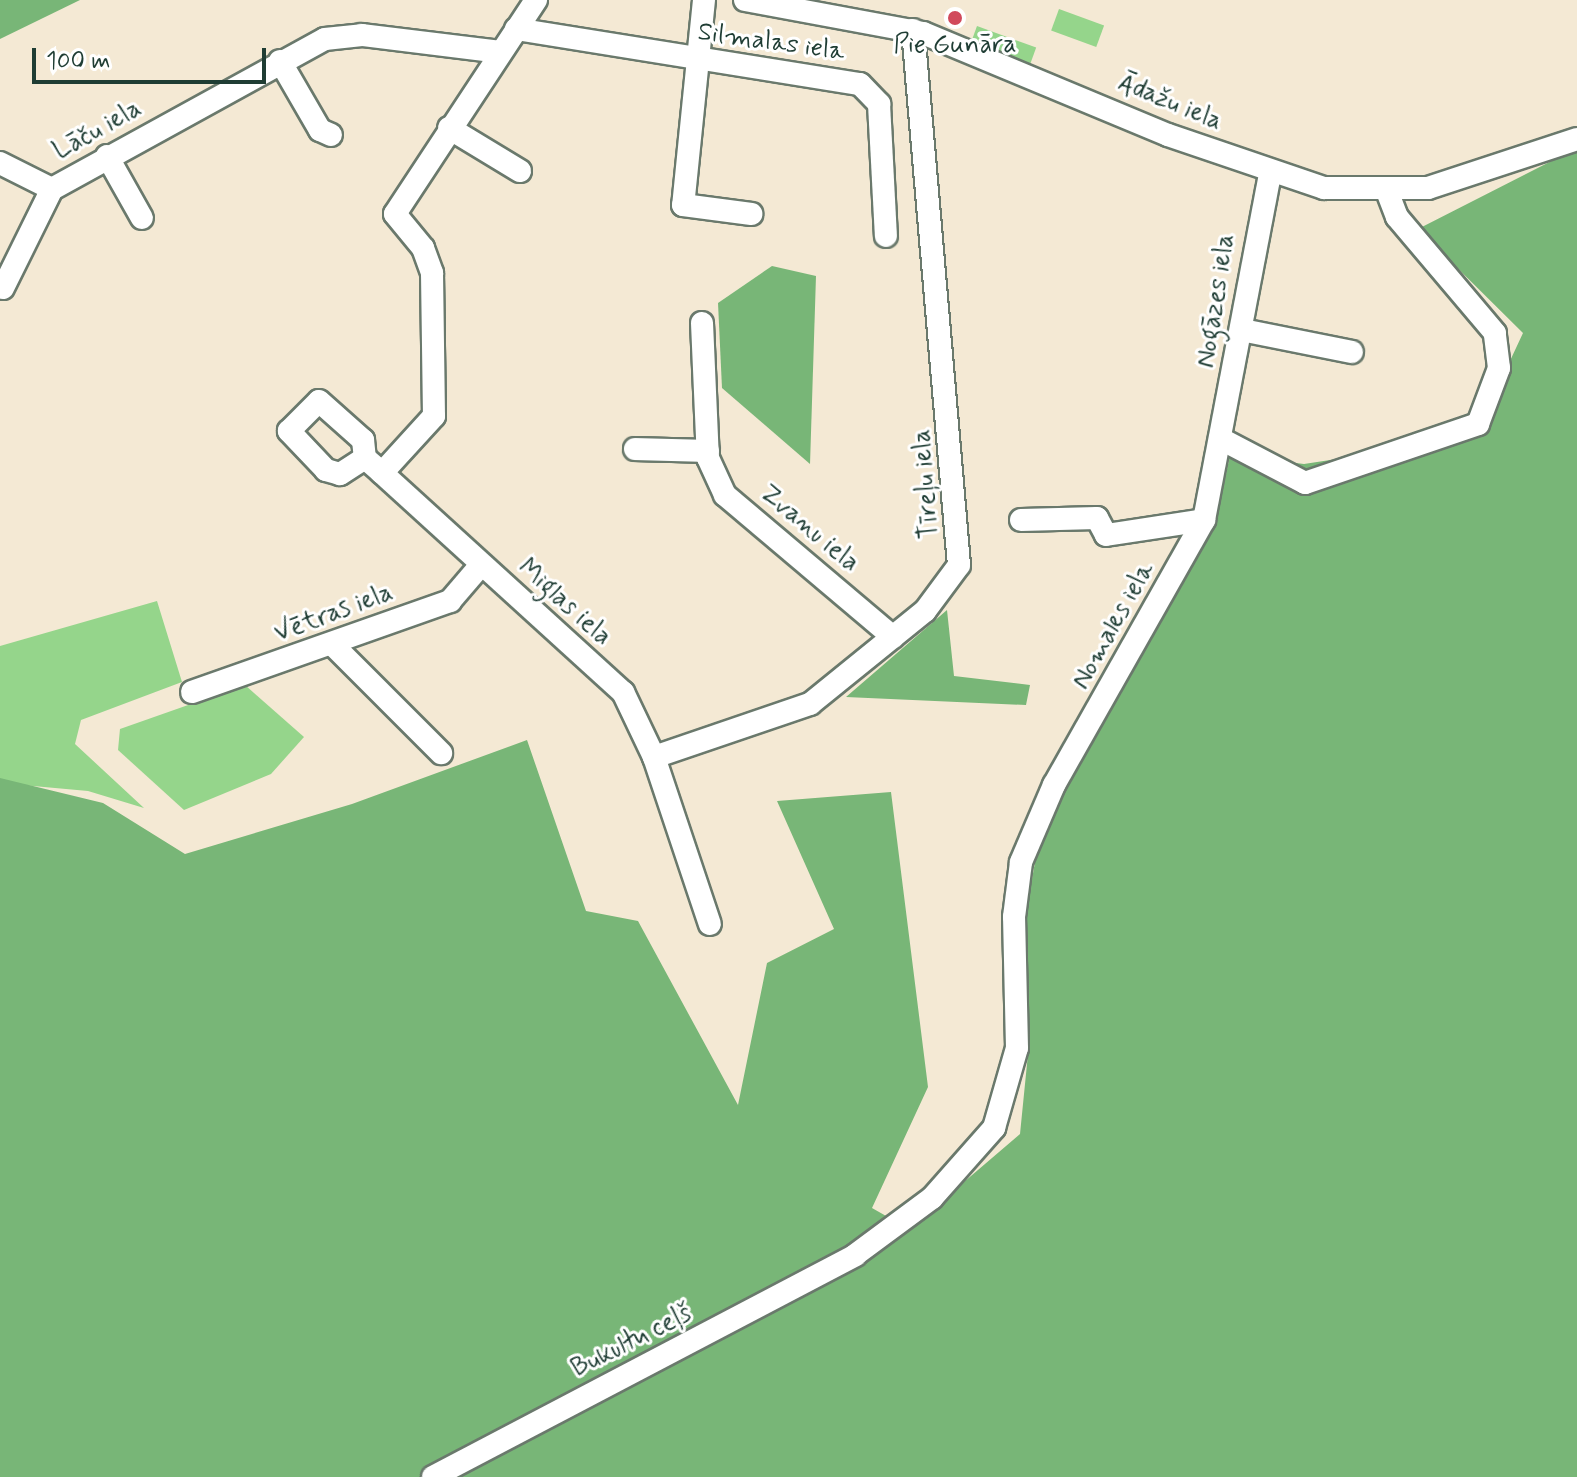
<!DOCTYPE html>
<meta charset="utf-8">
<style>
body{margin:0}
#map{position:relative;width:1577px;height:1477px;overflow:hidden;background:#f4e9d4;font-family:Mynerve,sans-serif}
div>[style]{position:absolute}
.green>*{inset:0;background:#95d58b;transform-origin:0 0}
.forest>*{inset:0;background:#78b677}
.roads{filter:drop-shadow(2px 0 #6a796c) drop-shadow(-2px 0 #6a796c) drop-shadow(0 2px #6a796c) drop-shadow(0 -2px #6a796c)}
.minor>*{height:22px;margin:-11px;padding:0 11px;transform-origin:11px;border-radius:11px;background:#fff}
.dots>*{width:22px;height:22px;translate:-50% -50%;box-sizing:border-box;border:4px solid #fff;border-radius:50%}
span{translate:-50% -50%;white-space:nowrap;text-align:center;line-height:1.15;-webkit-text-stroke:6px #fff;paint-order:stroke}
.street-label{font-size:26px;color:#1f3d34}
.poi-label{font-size:26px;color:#1f3d34}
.scale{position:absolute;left:32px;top:48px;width:234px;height:36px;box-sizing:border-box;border:4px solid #1f3d34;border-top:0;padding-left:10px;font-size:24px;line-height:28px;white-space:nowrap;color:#1f3d34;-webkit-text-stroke:6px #fff;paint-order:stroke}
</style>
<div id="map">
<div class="green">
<i style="left:1059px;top:9px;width:48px;height:23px;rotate:20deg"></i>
<i style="left:977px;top:26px;width:63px;height:18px;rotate:20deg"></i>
<i style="clip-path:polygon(157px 601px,182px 682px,81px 720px,75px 744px,144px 808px,88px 791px,0 783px,0 646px)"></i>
<i style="clip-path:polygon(245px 685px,304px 737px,271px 774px,184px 810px,118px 750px,120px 729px)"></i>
</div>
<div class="forest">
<i style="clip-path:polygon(0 0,80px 0,0 39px)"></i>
<i style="clip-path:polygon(1577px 148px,1577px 1477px,0 1477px,0 778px,103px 803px,185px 854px,352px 804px,527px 740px,586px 911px,638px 921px,738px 1105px,767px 963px,834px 929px,777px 801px,891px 792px,928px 1087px,872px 1208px,909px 1229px,1020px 1134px,1029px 1044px,1024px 924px,1035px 862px,1064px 785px,1215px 527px,1230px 455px,1304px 464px,1474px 438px,1523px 333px,1418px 229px)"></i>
<i style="clip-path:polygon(772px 266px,816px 276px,810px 464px,722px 388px,718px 303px)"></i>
<i style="clip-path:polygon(947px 610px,954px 676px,1030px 685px,1026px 705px,846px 697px)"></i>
</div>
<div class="roads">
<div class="minor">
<i style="left:536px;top:0;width:256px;rotate:123.4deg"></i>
<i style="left:395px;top:214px;width:44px;rotate:50.5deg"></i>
<i style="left:423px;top:248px;width:27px;rotate:70deg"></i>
<i style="left:432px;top:273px;width:143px;rotate:89.2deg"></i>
<i style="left:434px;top:416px;width:77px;rotate:132.4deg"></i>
<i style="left:382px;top:473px;width:326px;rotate:42.3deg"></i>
<i style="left:623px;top:692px;width:72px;rotate:64.5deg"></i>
<i style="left:654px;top:757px;width:176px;rotate:71.5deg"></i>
<i style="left:704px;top:0;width:206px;rotate:95.8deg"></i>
<i style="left:683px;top:205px;width:69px;rotate:7.5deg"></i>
<i style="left:745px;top:0;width:181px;rotate:10.5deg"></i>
<i style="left:923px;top:33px;width:265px;rotate:22.6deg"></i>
<i style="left:1168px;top:135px;width:165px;rotate:18.8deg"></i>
<i style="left:1324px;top:188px;width:104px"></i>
<i style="left:1428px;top:188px;width:157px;rotate:-18.2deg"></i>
<i style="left:516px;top:29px;width:348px;rotate:9.1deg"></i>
<i style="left:860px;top:84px;width:28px;rotate:46deg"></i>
<i style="left:879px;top:104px;width:132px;rotate:87deg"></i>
<i style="left:280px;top:61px;width:80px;rotate:59.9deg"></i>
<i style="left:320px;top:130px;width:12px;rotate:24deg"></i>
<i style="left:449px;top:128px;width:83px;rotate:31.2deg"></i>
<i style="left:107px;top:156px;width:71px;rotate:60.6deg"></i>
<i style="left:0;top:163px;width:58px;rotate:26.6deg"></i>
<i style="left:3px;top:288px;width:110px;rotate:-63.7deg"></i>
<i style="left:52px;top:189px;width:311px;rotate:-28.8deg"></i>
<i style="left:325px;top:39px;width:37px;rotate:-6deg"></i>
<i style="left:362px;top:35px;width:139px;rotate:7deg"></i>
<i style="left:702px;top:323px;width:135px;rotate:87.5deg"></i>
<i style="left:708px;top:458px;width:41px;rotate:65.3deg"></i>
<i style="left:725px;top:495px;width:220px;rotate:40.2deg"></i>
<i style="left:1242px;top:330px;width:112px;rotate:11.3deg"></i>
<i style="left:1221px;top:439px;width:95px;rotate:27.6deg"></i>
<i style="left:1305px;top:483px;width:183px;rotate:-18.8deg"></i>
<i style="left:1478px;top:424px;width:60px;rotate:-69.4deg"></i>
<i style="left:1499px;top:368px;width:35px;rotate:-97deg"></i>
<i style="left:1495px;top:333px;width:152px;rotate:-130.2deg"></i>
<i style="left:1397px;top:217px;width:26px;rotate:-111deg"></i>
<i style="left:635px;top:449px;width:73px;rotate:1.6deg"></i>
<i style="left:365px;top:458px;width:30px;rotate:147deg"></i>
<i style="left:340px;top:474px;width:15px;rotate:-164deg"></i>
<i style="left:326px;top:470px;width:54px;rotate:-133.5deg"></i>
<i style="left:289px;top:431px;width:42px;rotate:-45deg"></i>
<i style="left:319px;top:401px;width:59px;rotate:41.6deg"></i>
<i style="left:363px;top:440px;width:18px;rotate:84deg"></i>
<i style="left:365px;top:458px;width:23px;rotate:41deg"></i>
<i style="left:1021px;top:520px;width:76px;rotate:-1.5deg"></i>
<i style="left:1097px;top:518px;width:19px;rotate:62deg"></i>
<i style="left:1106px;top:535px;width:99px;rotate:-8.7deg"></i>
<i style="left:333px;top:645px;width:153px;rotate:45deg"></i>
<i style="left:192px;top:692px;width:274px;rotate:-19.4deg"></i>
<i style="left:450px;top:601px;width:46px;rotate:-49.4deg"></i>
<i style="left:654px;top:757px;width:165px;rotate:-18.8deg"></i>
<i style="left:810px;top:704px;width:148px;rotate:-39deg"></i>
<i style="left:925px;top:611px;width:57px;rotate:-53.5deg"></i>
<i style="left:959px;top:565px;width:537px;rotate:-94.91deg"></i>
<i style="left:433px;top:1477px;width:477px;rotate:-27.7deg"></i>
<i style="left:855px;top:1255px;width:96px;rotate:-36.5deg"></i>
<i style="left:932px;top:1198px;width:94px;rotate:-48.5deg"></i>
<i style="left:994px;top:1128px;width:83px;rotate:-74deg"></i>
<i style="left:1017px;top:1048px;width:131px;rotate:-91.3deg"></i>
<i style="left:1014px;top:917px;width:55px;rotate:-82.7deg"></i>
<i style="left:1021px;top:862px;width:84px;rotate:-66.8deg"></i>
<i style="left:1054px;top:785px;width:305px;rotate:-60.5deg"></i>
<i style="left:1204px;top:520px;width:353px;rotate:-79.2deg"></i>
</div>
</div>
<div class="dots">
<i style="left:955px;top:18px;background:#d1495b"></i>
</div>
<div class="street-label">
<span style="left:771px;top:43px;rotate:8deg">Silmalas iela</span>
<span style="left:1170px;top:103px;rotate:23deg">Ādažu iela</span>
<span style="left:98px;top:131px;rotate:-29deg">Lāču iela</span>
<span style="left:1217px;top:301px;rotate:-81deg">Nogāzes iela</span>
<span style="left:927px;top:484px;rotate:-94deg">Tīreļu iela</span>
<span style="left:809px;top:529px;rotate:40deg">Zvanu iela</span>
<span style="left:564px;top:603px;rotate:42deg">Miglas iela</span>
<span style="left:334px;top:614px;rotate:-20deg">Vētras iela</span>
<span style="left:1114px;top:626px;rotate:-61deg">Nomales iela</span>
<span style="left:632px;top:1342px;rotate:-27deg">Bukultu ceļš</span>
</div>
<div class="poi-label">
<span style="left:955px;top:46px">Pie Gunāra</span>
</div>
<div class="scale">100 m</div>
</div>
